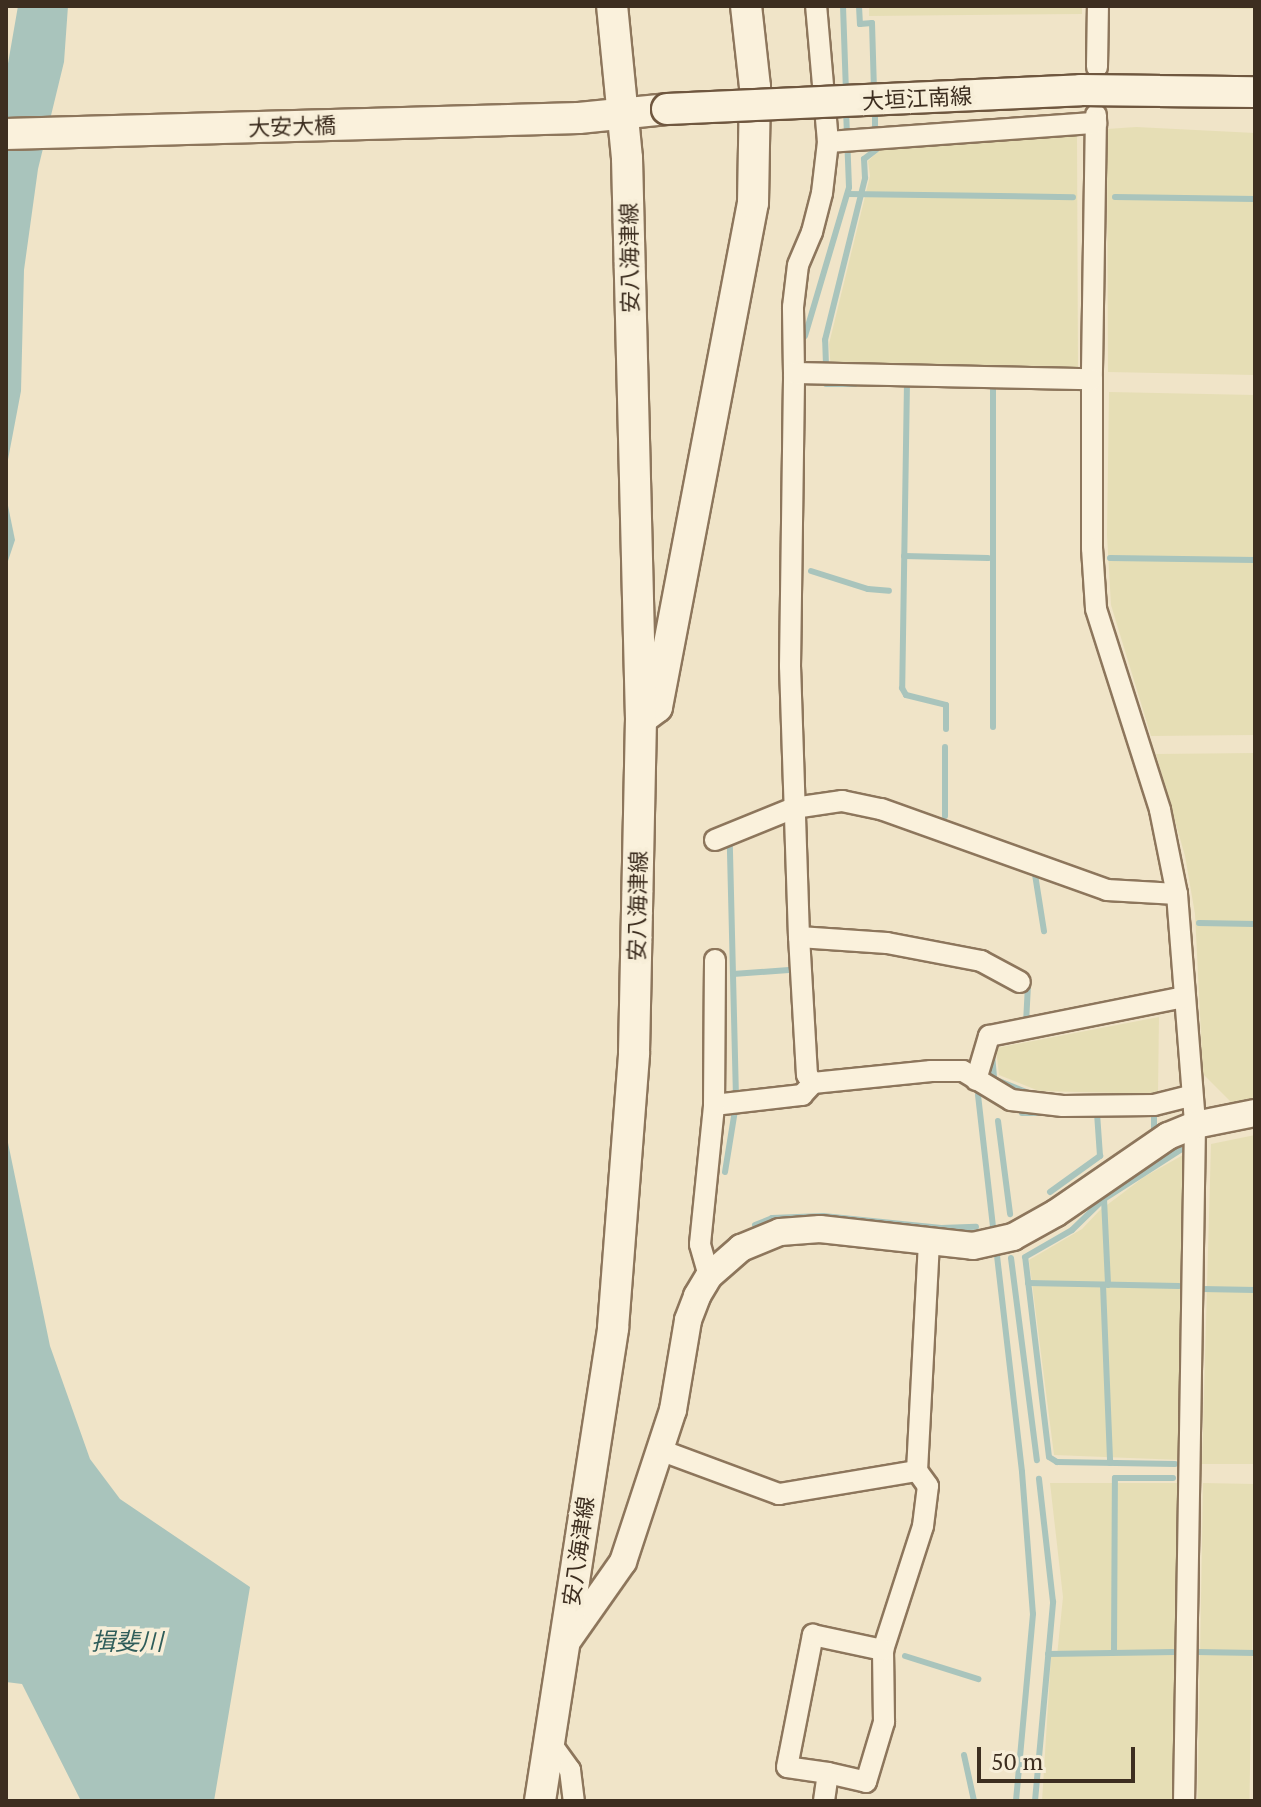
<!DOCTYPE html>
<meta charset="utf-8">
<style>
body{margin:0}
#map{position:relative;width:1261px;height:1807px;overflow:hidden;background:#f0e4c8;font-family:"PT Serif","Noto Sans JP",serif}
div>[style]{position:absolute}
.farmland>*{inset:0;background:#e6deb5;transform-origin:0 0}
.water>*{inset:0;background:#a9c4bc}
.stream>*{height:6px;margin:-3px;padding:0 3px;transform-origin:3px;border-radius:3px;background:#a9c4bc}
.roads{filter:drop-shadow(2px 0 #8d765c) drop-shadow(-2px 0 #8d765c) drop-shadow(0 2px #8d765c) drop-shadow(0 -2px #8d765c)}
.minor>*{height:20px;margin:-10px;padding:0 10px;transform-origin:10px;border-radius:10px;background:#faf1dc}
.tertiary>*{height:26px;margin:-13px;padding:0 13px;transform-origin:13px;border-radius:13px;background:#faf1dc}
.secondary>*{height:30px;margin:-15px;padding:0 15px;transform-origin:15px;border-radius:15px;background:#faf1dc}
.bridges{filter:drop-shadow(2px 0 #6f573f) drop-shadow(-2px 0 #6f573f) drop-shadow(0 2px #6f573f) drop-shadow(0 -2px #6f573f)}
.secondary-bridge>*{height:30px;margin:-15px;padding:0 15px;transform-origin:15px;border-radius:15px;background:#faf1dc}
span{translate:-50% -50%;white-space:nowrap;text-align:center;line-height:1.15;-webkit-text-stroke:7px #f7eed8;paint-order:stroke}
.street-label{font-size:22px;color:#3d2e20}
.water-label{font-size:24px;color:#2f5d5a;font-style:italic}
.frame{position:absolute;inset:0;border:8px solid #3d2e20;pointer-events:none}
.scale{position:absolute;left:977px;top:1747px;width:158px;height:36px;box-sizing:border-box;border:4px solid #3d2e20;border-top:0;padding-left:10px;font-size:24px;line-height:28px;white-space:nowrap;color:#3d2e20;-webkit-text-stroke:6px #f7eed8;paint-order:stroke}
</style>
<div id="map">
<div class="farmland">
<i style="clip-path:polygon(869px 6px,1082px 6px,1082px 14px,869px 16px)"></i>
<i style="clip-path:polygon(1113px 6px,1255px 6px,1255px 9px,1113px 8px)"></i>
<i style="clip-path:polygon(1136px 127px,1255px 133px,1255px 375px,1108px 372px,1107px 129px)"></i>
<i style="clip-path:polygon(1077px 134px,1078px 374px,831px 371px,829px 344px,870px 176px,868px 161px,880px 150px)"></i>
<i style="clip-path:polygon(1109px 392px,1255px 395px,1255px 735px,1151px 736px,1111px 605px,1107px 535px)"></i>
<i style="clip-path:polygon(1255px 753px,1255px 1104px,1236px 1107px,1203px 1074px,1195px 914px,1185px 856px,1156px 754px)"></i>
<i style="clip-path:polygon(1159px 1017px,1158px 1094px,1039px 1091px,999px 1075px,996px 1048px)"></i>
<i style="clip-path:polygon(1255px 1135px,1255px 1464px,1202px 1464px,1211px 1144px)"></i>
<i style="clip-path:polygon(1183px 1155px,1181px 1460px,1054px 1455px,1029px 1260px,1082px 1229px,1099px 1211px,1144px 1177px)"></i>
<i style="clip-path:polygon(1050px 1483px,1182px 1483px,1173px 1801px,1042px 1801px,1051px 1657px,1057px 1656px,1063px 1597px)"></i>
<i style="left:1203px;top:1483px;width:52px;height:318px;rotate:1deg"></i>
</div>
<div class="water">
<i style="clip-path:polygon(18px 6px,68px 6px,64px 62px,38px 169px,24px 270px,21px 391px,6px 470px,6px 75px)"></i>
<i style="clip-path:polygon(6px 496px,15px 540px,6px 567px)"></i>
<i style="clip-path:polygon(6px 1133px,50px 1346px,90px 1459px,120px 1499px,250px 1587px,214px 1801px,81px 1801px,22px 1684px,6px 1682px)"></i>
</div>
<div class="stream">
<i style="left:843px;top:6px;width:84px;rotate:88deg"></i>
<i style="left:859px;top:6px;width:18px;rotate:87deg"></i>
<i style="left:860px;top:24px;width:12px;rotate:-5deg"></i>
<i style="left:872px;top:23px;width:67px;rotate:88.3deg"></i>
<i style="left:875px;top:109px;width:22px;rotate:90deg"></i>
<i style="left:848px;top:194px;width:225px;rotate:0.8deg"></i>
<i style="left:1115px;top:197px;width:140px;rotate:0.8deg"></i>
<i style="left:805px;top:336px;width:155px;rotate:-73.5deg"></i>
<i style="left:849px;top:187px;width:77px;rotate:-92.2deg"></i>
<i style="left:826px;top:365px;width:25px;rotate:-92deg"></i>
<i style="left:825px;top:340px;width:167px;rotate:-76.1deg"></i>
<i style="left:865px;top:178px;width:19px;rotate:-93deg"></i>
<i style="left:864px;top:159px;width:15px;rotate:-37deg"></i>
<i style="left:910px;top:383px;width:3px;rotate:-162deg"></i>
<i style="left:907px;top:382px;width:306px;rotate:90.9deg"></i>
<i style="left:902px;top:688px;width:8px;rotate:60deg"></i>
<i style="left:906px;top:695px;width:41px;rotate:14deg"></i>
<i style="left:946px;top:705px;width:24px;rotate:90deg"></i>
<i style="left:826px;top:384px;width:29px"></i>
<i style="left:904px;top:556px;width:84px;rotate:1.4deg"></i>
<i style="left:1110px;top:558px;width:145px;rotate:0.8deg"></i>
<i style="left:811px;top:571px;width:60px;rotate:17.5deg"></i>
<i style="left:868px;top:589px;width:21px;rotate:5deg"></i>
<i style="left:993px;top:727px;width:342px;rotate:-90deg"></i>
<i style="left:945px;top:816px;width:69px;rotate:-90deg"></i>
<i style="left:1034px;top:868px;width:64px;rotate:81deg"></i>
<i style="left:1199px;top:923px;width:56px;rotate:1deg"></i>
<i style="left:733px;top:974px;width:56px;rotate:-4.1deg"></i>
<i style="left:1026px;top:1023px;width:38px;rotate:-87deg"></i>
<i style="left:992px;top:1054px;width:25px;rotate:85deg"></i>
<i style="left:994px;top:1079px;width:40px;rotate:22deg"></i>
<i style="left:978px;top:1095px;width:142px;rotate:83.5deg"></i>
<i style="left:736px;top:1098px;width:254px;rotate:-91.4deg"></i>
<i style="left:730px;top:844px;width:7px;rotate:-27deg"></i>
<i style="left:1022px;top:1113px;width:20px"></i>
<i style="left:1150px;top:1114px;width:4px"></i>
<i style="left:1154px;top:1114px;width:16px;rotate:90deg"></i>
<i style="left:998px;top:1121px;width:94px;rotate:82.6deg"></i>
<i style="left:725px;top:1172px;width:63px;rotate:-80.8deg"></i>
<i style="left:1050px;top:1192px;width:62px;rotate:-35.8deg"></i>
<i style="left:1100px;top:1156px;width:43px;rotate:-94deg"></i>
<i style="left:1097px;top:1113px;width:6px"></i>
<i style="left:1104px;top:1199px;width:86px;rotate:87.3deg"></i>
<i style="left:755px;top:1225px;width:18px;rotate:-22deg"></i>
<i style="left:772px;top:1218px;width:51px;rotate:-2.2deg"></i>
<i style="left:823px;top:1216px;width:119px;rotate:5.8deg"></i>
<i style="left:941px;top:1228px;width:35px;rotate:-2deg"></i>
<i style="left:996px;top:1247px;width:226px;rotate:83.4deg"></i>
<i style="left:1022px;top:1472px;width:142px;rotate:85.6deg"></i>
<i style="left:1033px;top:1614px;width:188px;rotate:95.2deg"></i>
<i style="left:1011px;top:1258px;width:204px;rotate:82.7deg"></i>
<i style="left:1028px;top:1283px;width:151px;rotate:1.1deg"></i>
<i style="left:1103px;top:1285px;width:178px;rotate:87.7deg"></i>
<i style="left:1202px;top:1289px;width:53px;rotate:1.1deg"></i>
<i style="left:1175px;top:1464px;width:118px;rotate:-179deg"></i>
<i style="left:1057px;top:1462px;width:9px;rotate:-148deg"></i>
<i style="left:1049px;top:1457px;width:201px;rotate:-96.8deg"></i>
<i style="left:1025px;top:1257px;width:54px;rotate:-29.9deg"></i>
<i style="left:1072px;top:1230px;width:45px;rotate:-44.1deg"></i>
<i style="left:1104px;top:1199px;width:93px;rotate:-32.7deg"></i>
<i style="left:1114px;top:1652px;width:174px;rotate:-89.7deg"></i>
<i style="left:1115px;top:1478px;width:58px"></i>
<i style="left:1196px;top:1652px;width:59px;rotate:1deg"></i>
<i style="left:1048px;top:1654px;width:127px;rotate:-0.9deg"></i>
<i style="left:905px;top:1656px;width:77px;rotate:17.5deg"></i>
<i style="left:964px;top:1755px;width:47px;rotate:77.7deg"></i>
<i style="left:1035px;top:1801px;width:200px;rotate:-84.8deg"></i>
<i style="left:1053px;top:1602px;width:124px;rotate:-96.5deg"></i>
</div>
<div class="roads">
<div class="minor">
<i style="left:1097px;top:67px;width:61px;rotate:-89.1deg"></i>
<i style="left:1096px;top:115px;width:264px;rotate:90.9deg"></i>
<i style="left:1092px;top:379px;width:169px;rotate:90deg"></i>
<i style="left:1092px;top:548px;width:61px;rotate:86.2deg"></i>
<i style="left:1096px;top:609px;width:211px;rotate:72.3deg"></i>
<i style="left:1160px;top:810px;width:86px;rotate:78.6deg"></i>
<i style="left:1177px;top:894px;width:232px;rotate:85.5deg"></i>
<i style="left:1195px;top:1125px;width:676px;rotate:90.93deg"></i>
<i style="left:828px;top:142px;width:269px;rotate:-4.1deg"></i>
<i style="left:794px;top:373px;width:66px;rotate:-90.9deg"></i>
<i style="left:793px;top:307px;width:42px;rotate:-83.2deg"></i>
<i style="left:798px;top:265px;width:36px;rotate:-67deg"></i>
<i style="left:812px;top:232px;width:40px;rotate:-75.6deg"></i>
<i style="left:822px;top:193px;width:51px;rotate:-83.3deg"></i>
<i style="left:828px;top:142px;width:137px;rotate:-95deg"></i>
<i style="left:715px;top:840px;width:85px;rotate:-22.1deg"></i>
<i style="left:794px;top:808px;width:49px;rotate:-8.3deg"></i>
<i style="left:842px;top:801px;width:40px;rotate:12deg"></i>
<i style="left:881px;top:809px;width:240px;rotate:19.7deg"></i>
<i style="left:1107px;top:890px;width:70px;rotate:3.3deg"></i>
<i style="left:799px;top:937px;width:88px;rotate:3.9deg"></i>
<i style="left:887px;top:943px;width:96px;rotate:10.8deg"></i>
<i style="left:981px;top:961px;width:44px;rotate:28.3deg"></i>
<i style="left:976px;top:1080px;width:46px;rotate:-73.5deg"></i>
<i style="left:989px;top:1036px;width:199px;rotate:-11.3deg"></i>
<i style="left:813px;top:1083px;width:10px;rotate:-127deg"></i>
<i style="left:807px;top:1075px;width:138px;rotate:-93.3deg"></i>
<i style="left:799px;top:937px;width:271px;rotate:-91.9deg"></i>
<i style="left:790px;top:666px;width:293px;rotate:-89.2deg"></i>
<i style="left:794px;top:373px;width:298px;rotate:1.2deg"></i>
<i style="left:714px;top:1105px;width:89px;rotate:-6.5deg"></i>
<i style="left:802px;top:1095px;width:16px;rotate:-47deg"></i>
<i style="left:813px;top:1083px;width:119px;rotate:-5.8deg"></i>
<i style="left:931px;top:1071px;width:32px"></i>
<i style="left:963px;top:1071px;width:56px;rotate:31.1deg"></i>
<i style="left:1011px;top:1100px;width:52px;rotate:6.6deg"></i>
<i style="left:1063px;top:1106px;width:91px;rotate:-0.6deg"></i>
<i style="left:1154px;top:1105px;width:38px;rotate:-14deg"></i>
<i style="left:709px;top:1276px;width:33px;rotate:-106deg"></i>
<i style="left:700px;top:1244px;width:140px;rotate:-84.2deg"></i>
<i style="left:714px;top:1105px;width:145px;rotate:-89.6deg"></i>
<i style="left:660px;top:1450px;width:127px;rotate:20.3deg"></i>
<i style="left:779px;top:1494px;width:140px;rotate:-9.5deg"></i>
<i style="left:549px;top:1741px;width:36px;rotate:54deg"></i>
<i style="left:570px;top:1770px;width:31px;rotate:83deg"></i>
<i style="left:828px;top:1773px;width:39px;rotate:13deg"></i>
<i style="left:866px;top:1782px;width:63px;rotate:-73.3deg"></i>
<i style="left:884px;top:1722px;width:72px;rotate:-90.8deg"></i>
<i style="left:883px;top:1650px;width:130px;rotate:-72.1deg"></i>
<i style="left:923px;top:1526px;width:40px;rotate:-82.9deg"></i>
<i style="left:928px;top:1486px;width:19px;rotate:-126deg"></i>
<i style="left:917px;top:1471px;width:229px;rotate:-87deg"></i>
<i style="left:824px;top:1801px;width:28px;rotate:-82deg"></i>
<i style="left:828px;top:1773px;width:41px;rotate:-171.7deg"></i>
<i style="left:787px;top:1767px;width:135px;rotate:-78.9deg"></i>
<i style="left:813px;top:1635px;width:72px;rotate:12.1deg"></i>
</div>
<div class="tertiary">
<i style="left:566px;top:1643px;width:99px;rotate:-54.9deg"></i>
<i style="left:623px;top:1562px;width:160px;rotate:-71.8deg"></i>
<i style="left:673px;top:1410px;width:91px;rotate:-80.5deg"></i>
<i style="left:688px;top:1320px;width:26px;rotate:-69deg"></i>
<i style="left:697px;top:1296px;width:23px;rotate:-59deg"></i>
<i style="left:709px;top:1276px;width:43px;rotate:-41.2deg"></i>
<i style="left:741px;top:1248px;width:42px;rotate:-22.3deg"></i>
<i style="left:780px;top:1232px;width:40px;rotate:-4.3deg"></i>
<i style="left:820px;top:1229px;width:154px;rotate:6.3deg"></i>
<i style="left:973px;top:1246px;width:41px;rotate:-12.7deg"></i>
<i style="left:1013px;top:1237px;width:49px;rotate:-29.2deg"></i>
<i style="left:1056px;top:1213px;width:136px;rotate:-34.5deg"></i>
<i style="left:1168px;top:1136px;width:29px;rotate:-22deg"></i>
<i style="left:1195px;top:1125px;width:61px;rotate:-11.3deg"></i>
</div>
<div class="secondary">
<i style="left:6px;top:134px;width:573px;rotate:-1.6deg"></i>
<i style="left:579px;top:118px;width:88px;rotate:-5.8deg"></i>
<i style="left:641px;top:719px;width:20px;rotate:-37deg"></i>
<i style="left:657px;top:707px;width:513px;rotate:-79.22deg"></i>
<i style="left:753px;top:203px;width:116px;rotate:-89deg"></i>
<i style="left:755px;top:87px;width:81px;rotate:-96.3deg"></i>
<i style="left:540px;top:1801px;width:479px;rotate:-81.2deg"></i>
<i style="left:613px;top:1328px;width:276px;rotate:-85.6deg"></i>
<i style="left:634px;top:1053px;width:334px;rotate:-88.8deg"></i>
<i style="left:641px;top:719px;width:561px;rotate:-91.43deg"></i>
<i style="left:627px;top:158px;width:153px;rotate:-95.6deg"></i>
</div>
</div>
<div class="bridges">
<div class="secondary-bridge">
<i style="left:667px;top:109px;width:414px;rotate:-2.6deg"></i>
<i style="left:1081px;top:90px;width:174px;rotate:0.7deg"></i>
</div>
</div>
<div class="street-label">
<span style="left:917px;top:98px;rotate:-3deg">大垣江南線</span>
<span style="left:292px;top:126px;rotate:-2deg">大安大橋</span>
<span style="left:629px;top:258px;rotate:-91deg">安八海津線</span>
<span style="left:637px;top:906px;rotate:-89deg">安八海津線</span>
<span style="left:578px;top:1551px;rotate:-82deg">安八海津線</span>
</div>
<div class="water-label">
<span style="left:127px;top:1642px">揖斐川</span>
</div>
<div class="frame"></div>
<div class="scale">50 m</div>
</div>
